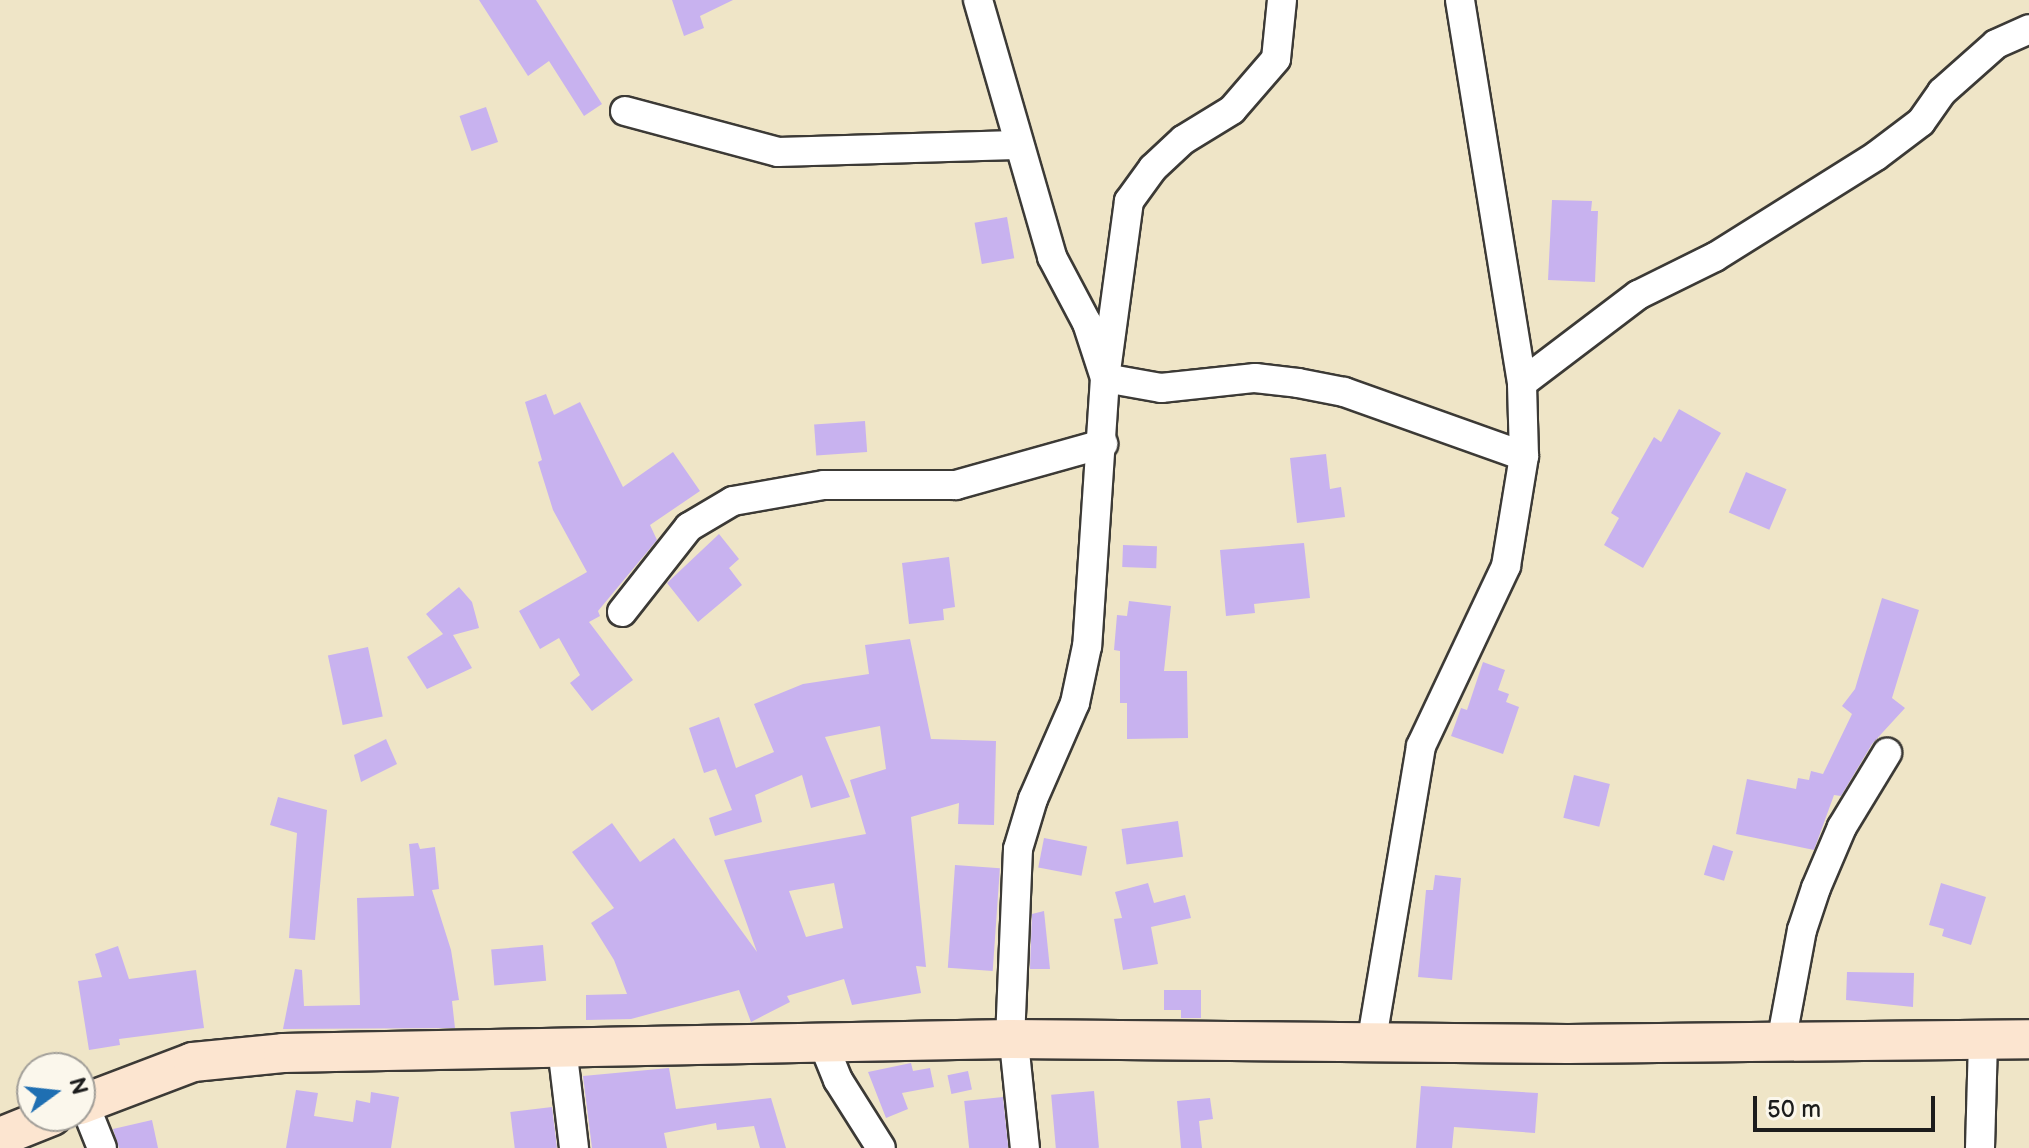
<!DOCTYPE html>
<style>
body{margin:0}
#map{position:relative;width:2029px;height:1148px;overflow:hidden;background:#efe5c7;font-family:"Balsamiq Sans",sans-serif}
div>[style]{position:absolute}
.building>*{inset:0;background:#c8b2ef;transform-origin:0 0}
.roads{filter:drop-shadow(2px 0 #3c3a36) drop-shadow(-2px 0 #3c3a36) drop-shadow(0 2px #3c3a36) drop-shadow(0 -2px #3c3a36)}
.street>*{height:28px;margin:-14px;padding:0 14px;transform-origin:14px;border-radius:14px;background:#fff}
.secondary>*{height:38px;margin:-19px;padding:0 19px;transform-origin:19px;border-radius:19px;background:#fce5d0}
span{translate:-50% -50%;white-space:nowrap;text-align:center;line-height:1.15;-webkit-text-stroke:6px #fbf7ec;paint-order:stroke}
.north{position:absolute;left:16px;top:1052px;width:80px;height:80px;box-sizing:border-box;background:#fbf7ec;border:2px solid #a29f99;border-radius:50%;rotate:75deg;font-size:22px;font-weight:700;line-height:32px;text-align:center;color:#1c1c1c}
.north::after{content:'';display:block;margin:auto;width:28px;height:36px;background:#1f6fb2;clip-path:polygon(50% 0,100% 100%,50% 72%,0 100%)}
.scale{position:absolute;left:1753px;top:1096px;width:182px;height:36px;box-sizing:border-box;border:4px solid #1c1c1c;border-top:0;padding-left:10px;font-size:24px;line-height:28px;white-space:nowrap;color:#1c1c1c;-webkit-text-stroke:6px #fbf7ec;paint-order:stroke}
</style>
<div id="map">
<div class="building">
<i style="clip-path:polygon(479px 0,536px 0,602px 104px,584px 116px,549px 61px,528px 76px)"></i>
<i style="clip-path:polygon(672px 0,733px 0,700px 16px,704px 28px,684px 36px)"></i>
<i style="left:486px;top:107px;width:37px;height:28px;rotate:71deg"></i>
<i style="clip-path:polygon(1552px 200px,1592px 201px,1591px 211px,1598px 211px,1595px 282px,1548px 280px)"></i>
<i style="left:1007px;top:217px;width:42px;height:33px;rotate:80deg"></i>
<i style="clip-path:polygon(546px 394px,554px 415px,580px 402px,623px 487px,673px 452px,700px 491px,650px 525px,657px 540px,598px 611px,600px 616px,589px 622px,633px 680px,592px 711px,570px 683px,580px 675px,559px 638px,540px 649px,519px 611px,587px 572px,553px 510px,538px 462px,542px 460px,525px 402px)"></i>
<i style="clip-path:polygon(1679px 409px,1721px 433px,1643px 568px,1604px 545px,1619px 518px,1611px 513px,1654px 437px,1661px 442px)"></i>
<i style="left:865px;top:421px;width:31px;height:51px;rotate:86deg"></i>
<i style="clip-path:polygon(1326px 454px,1330px 489px,1341px 487px,1345px 517px,1297px 523px,1290px 458px)"></i>
<i style="left:1746px;top:472px;width:44px;height:44px;rotate:23deg"></i>
<i style="clip-path:polygon(719px 534px,739px 559px,729px 568px,742px 585px,698px 622px,667px 583px)"></i>
<i style="clip-path:polygon(1304px 543px,1310px 598px,1254px 604px,1255px 613px,1226px 616px,1220px 550px)"></i>
<i style="left:1123px;top:545px;width:34px;height:22px;rotate:2deg"></i>
<i style="clip-path:polygon(949px 557px,955px 607px,943px 609px,944px 620px,909px 624px,902px 563px)"></i>
<i style="clip-path:polygon(459px 587px,472px 602px,479px 628px,453px 635px,472px 668px,427px 689px,407px 657px,443px 634px,426px 614px)"></i>
<i style="clip-path:polygon(1882px 598px,1919px 610px,1892px 698px,1905px 708px,1872px 744px,1841px 796px,1834px 795px,1814px 850px,1736px 834px,1747px 779px,1796px 789px,1798px 778px,1809px 780px,1811px 771px,1823px 774px,1852px 714px,1842px 706px,1855px 689px)"></i>
<i style="clip-path:polygon(1129px 601px,1171px 606px,1164px 671px,1187px 671px,1188px 738px,1127px 739px,1127px 703px,1120px 703px,1120px 651px,1114px 650px,1117px 615px,1127px 616px)"></i>
<i style="clip-path:polygon(evenodd,910px 639px,931px 739px,996px 741px,994px 825px,958px 824px,959px 803px,911px 817px,926px 967px,916px 966px,921px 993px,852px 1005px,844px 979px,787px 996px,790px 1002px,751px 1022px,739px 990px,631px 1019px,586px 1020px,586px 995px,627px 994px,614px 960px,591px 923px,614px 908px,572px 852px,612px 823px,640px 862px,674px 838px,757px 952px,724px 860px,866px 834px,850px 780px,886px 769px,880px 726px,825px 737px,850px 797px,811px 808px,802px 775px,755px 795px,762px 822px,715px 836px,709px 818px,732px 810px,716px 769px,704px 773px,689px 728px,719px 717px,736px 768px,774px 752px,754px 704px,803px 684px,869px 674px,865px 645px,910px 639px,834px 883px,843px 928px,806px 937px,789px 891px,834px 883px)"></i>
<i style="left:368px;top:647px;width:71px;height:41px;rotate:78deg"></i>
<i style="clip-path:polygon(1483px 662px,1505px 670px,1498px 690px,1509px 694px,1506px 702px,1519px 707px,1503px 754px,1451px 736px,1461px 708px,1467px 710px)"></i>
<i style="clip-path:polygon(386px 739px,397px 764px,361px 782px,354px 755px)"></i>
<i style="left:1574px;top:775px;width:37px;height:44px;rotate:14deg"></i>
<i style="clip-path:polygon(278px 797px,327px 810px,315px 940px,289px 938px,297px 833px,270px 825px)"></i>
<i style="left:1178px;top:821px;width:36px;height:57px;rotate:82deg"></i>
<i style="left:1044px;top:838px;width:44px;height:30px;rotate:11deg"></i>
<i style="clip-path:polygon(418px 843px,420px 849px,435px 847px,439px 889px,432px 890px,451px 950px,459px 1000px,452px 1001px,455px 1028px,283px 1029px,295px 969px,302px 970px,304px 1006px,360px 1005px,357px 898px,414px 896px,409px 844px)"></i>
<i style="left:1713px;top:845px;width:21px;height:31px;rotate:17deg"></i>
<i style="left:955px;top:865px;width:45px;height:103px;rotate:4deg"></i>
<i style="clip-path:polygon(1435px 875px,1461px 878px,1452px 980px,1418px 977px,1426px 890px,1433px 890px)"></i>
<i style="clip-path:polygon(1148px 883px,1154px 903px,1185px 895px,1191px 918px,1151px 927px,1158px 964px,1123px 970px,1114px 919px,1122px 918px,1115px 892px)"></i>
<i style="clip-path:polygon(1941px 883px,1986px 897px,1971px 945px,1942px 936px,1944px 929px,1929px 925px)"></i>
<i style="clip-path:polygon(1044px 911px,1050px 969px,1030px 969px,1032px 914px)"></i>
<i style="left:543px;top:945px;width:36px;height:52px;rotate:85deg"></i>
<i style="clip-path:polygon(118px 946px,129px 979px,196px 970px,204px 1028px,119px 1039px,120px 1045px,89px 1050px,78px 981px,102px 977px,95px 954px)"></i>
<i style="clip-path:polygon(1847px 972px,1914px 973px,1913px 1007px,1846px 1000px)"></i>
<i style="clip-path:polygon(1164px 990px,1201px 990px,1201px 1018px,1181px 1018px,1181px 1010px,1164px 1010px)"></i>
<i style="clip-path:polygon(911px 1063px,913px 1071px,930px 1068px,934px 1087px,902px 1093px,908px 1109px,886px 1118px,868px 1072px)"></i>
<i style="clip-path:polygon(669px 1068px,676px 1109px,771px 1098px,786px 1148px,760px 1148px,754px 1126px,717px 1130px,716px 1123px,664px 1133px,667px 1148px,592px 1148px,583px 1076px)"></i>
<i style="left:968px;top:1071px;width:19px;height:21px;rotate:78deg"></i>
<i style="clip-path:polygon(1421px 1086px,1538px 1093px,1535px 1133px,1454px 1127px,1452px 1148px,1416px 1148px)"></i>
<i style="clip-path:polygon(296px 1090px,318px 1093px,314px 1116px,353px 1122px,356px 1100px,370px 1103px,371px 1092px,399px 1097px,391px 1148px,286px 1148px)"></i>
<i style="left:1094px;top:1091px;width:57px;height:43px;rotate:85deg"></i>
<i style="left:1003px;top:1097px;width:51px;height:39px;rotate:84deg"></i>
<i style="clip-path:polygon(1210px 1098px,1213px 1119px,1199px 1121px,1202px 1148px,1181px 1148px,1177px 1101px)"></i>
<i style="left:552px;top:1107px;width:41px;height:42px;rotate:83deg"></i>
<i style="clip-path:polygon(152px 1120px,158px 1148px,119px 1148px,113px 1129px)"></i>
</div>
<div class="roads">
<div class="street">
<i style="left:978px;top:0;width:267px;rotate:73.9deg"></i>
<i style="left:1052px;top:257px;width:75px;rotate:62.1deg"></i>
<i style="left:1087px;top:323px;width:58px;rotate:71.9deg"></i>
<i style="left:1105px;top:378px;width:269px;rotate:93.8deg"></i>
<i style="left:1087px;top:646px;width:58px;rotate:101.9deg"></i>
<i style="left:1075px;top:703px;width:105px;rotate:113.6deg"></i>
<i style="left:1033px;top:799px;width:52px;rotate:106.7deg"></i>
<i style="left:1018px;top:849px;width:190px;rotate:92.4deg"></i>
<i style="left:1010px;top:1039px;width:14px;rotate:69deg"></i>
<i style="left:1015px;top:1052px;width:97px;rotate:84.1deg"></i>
<i style="left:1282px;top:0;width:59px;rotate:95.8deg"></i>
<i style="left:1276px;top:59px;width:67px;rotate:130.8deg"></i>
<i style="left:1232px;top:110px;width:57px;rotate:148.5deg"></i>
<i style="left:1183px;top:140px;width:41px;rotate:137deg"></i>
<i style="left:1153px;top:168px;width:41px;rotate:126deg"></i>
<i style="left:1129px;top:201px;width:179px;rotate:97.7deg"></i>
<i style="left:1105px;top:378px;width:57px;rotate:10.1deg"></i>
<i style="left:1161px;top:388px;width:95px;rotate:-6.1deg"></i>
<i style="left:1255px;top:378px;width:43px;rotate:6.6deg"></i>
<i style="left:1298px;top:383px;width:47px;rotate:11.1deg"></i>
<i style="left:1344px;top:392px;width:191px;rotate:19.6deg"></i>
<i style="left:625px;top:111px;width:158px;rotate:15deg"></i>
<i style="left:778px;top:152px;width:238px;rotate:-1.7deg"></i>
<i style="left:1522px;top:383px;width:146px;rotate:-37.2deg"></i>
<i style="left:1638px;top:295px;width:86px;rotate:-26.3deg"></i>
<i style="left:1715px;top:257px;width:190px;rotate:-32.1deg"></i>
<i style="left:1876px;top:156px;width:56px;rotate:-37.1deg"></i>
<i style="left:1921px;top:122px;width:37px;rotate:-55deg"></i>
<i style="left:1942px;top:92px;width:72px;rotate:-41.6deg"></i>
<i style="left:1996px;top:44px;width:36px;rotate:-24deg"></i>
<i style="left:622px;top:612px;width:108px;rotate:-51.8deg"></i>
<i style="left:689px;top:527px;width:51px;rotate:-30.6deg"></i>
<i style="left:733px;top:501px;width:92px;rotate:-10deg"></i>
<i style="left:824px;top:485px;width:132px"></i>
<i style="left:956px;top:485px;width:153px;rotate:-15.6deg"></i>
<i style="left:823px;top:1043px;width:40px;rotate:68deg"></i>
<i style="left:838px;top:1080px;width:80px;rotate:57.7deg"></i>
<i style="left:1781px;top:1043px;width:115px;rotate:-79.5deg"></i>
<i style="left:1802px;top:930px;width:44px;rotate:-71.6deg"></i>
<i style="left:1816px;top:888px;width:66px;rotate:-66.9deg"></i>
<i style="left:1842px;top:827px;width:87px;rotate:-58.7deg"></i>
<i style="left:1371px;top:1045px;width:303px;rotate:-80.5deg"></i>
<i style="left:1421px;top:746px;width:199px;rotate:-64.7deg"></i>
<i style="left:1506px;top:566px;width:111px;rotate:-80.7deg"></i>
<i style="left:1524px;top:456px;width:73px;rotate:-91.6deg"></i>
<i style="left:1522px;top:383px;width:388px;rotate:-99.2deg"></i>
<i style="left:562px;top:1047px;width:102px;rotate:83.2deg"></i>
<i style="left:84px;top:1103px;width:48px;rotate:68.2deg"></i>
<i style="left:1980px;top:1148px;width:106px;rotate:-88.4deg"></i>
</div>
<div class="secondary">
<i style="left:80px;top:1105px;width:121px;rotate:-20.8deg"></i>
<i style="left:193px;top:1062px;width:90px;rotate:-5.7deg"></i>
<i style="left:283px;top:1053px;width:727px;rotate:-1.1deg"></i>
<i style="left:1010px;top:1039px;width:558px;rotate:0.51deg"></i>
<i style="left:1568px;top:1044px;width:461px;rotate:-0.6deg"></i>
<i style="left:0;top:1137px;width:56px;rotate:-22deg"></i>
</div>
</div>
<div class="north">N</div>
<div class="scale">50 m</div>
</div>
